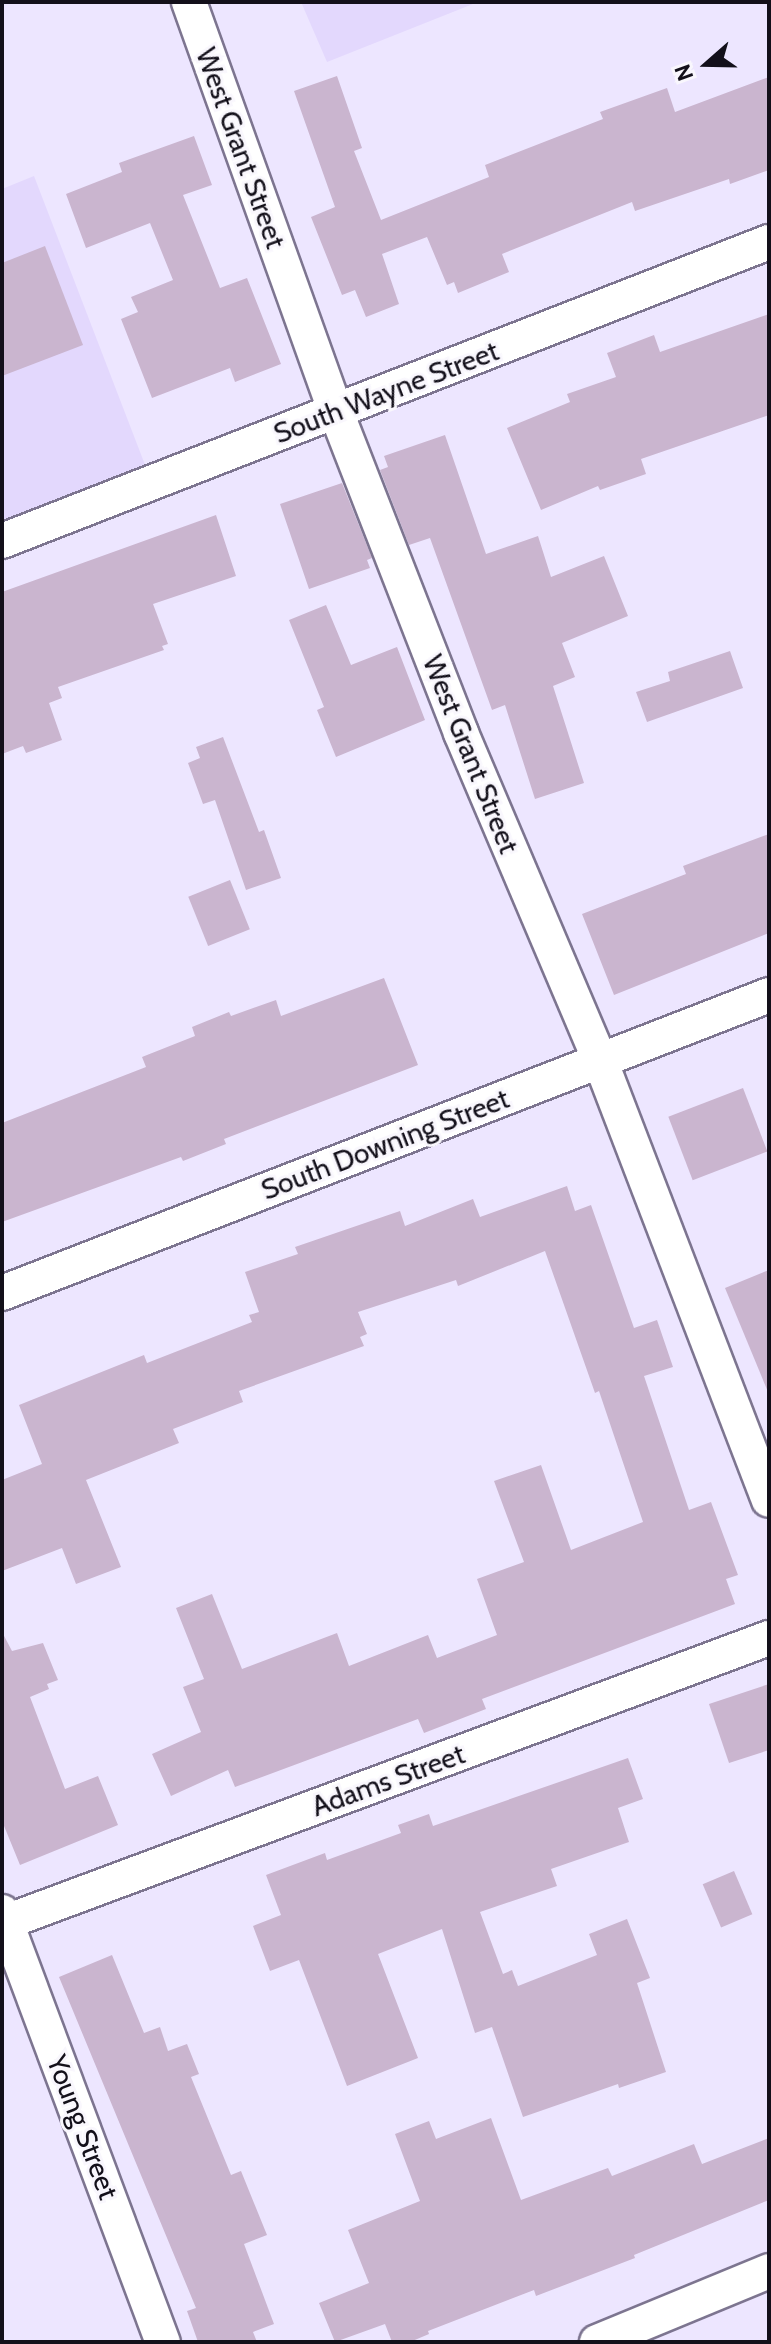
<!DOCTYPE html>
<style>
body{margin:0}
#map{position:relative;width:771px;height:2344px;overflow:hidden;background:#ede6ff;font-family:Cabin,sans-serif}
div>[style]{position:absolute}
.built>*{inset:0;background:#e3d8fd}
.building>*{inset:0;background:#cab5cf;transform-origin:0 0}
.roads{filter:drop-shadow(2px 0 #7d7590) drop-shadow(-2px 0 #7d7590) drop-shadow(0 2px #7d7590) drop-shadow(0 -2px #7d7590)}
.minor>*{height:34px;margin:-17px;padding:0 17px;transform-origin:17px;border-radius:17px;background:#fff}
span{translate:-50% -50%;white-space:nowrap;text-align:center;line-height:1.15;-webkit-text-stroke:6px #f9f7fd;paint-order:stroke}
.street-label{font-size:28px;color:#13101a}
.frame{position:absolute;inset:0;border:4px solid #13101a;pointer-events:none}
.north{position:absolute;left:667px;top:24px;width:80px;height:80px;-webkit-text-stroke:6px #f9f7fd;paint-order:stroke;rotate:250deg;font-size:22px;font-weight:700;line-height:32px;text-align:center;color:#13101a}
.north::after{content:'';display:block;margin:auto;width:28px;height:36px;background:#13101a;clip-path:polygon(50% 0,100% 100%,50% 72%,0 100%)}
</style>
<div id="map">
<div class="built">
<i style="clip-path:polygon(301px 2px,478px 2px,327px 62px)"></i>
<i style="clip-path:polygon(34px 176px,152px 483px,2px 541px,2px 189px)"></i>
</div>
<div class="building">
<i style="clip-path:polygon(337px 76px,362px 148px,354px 151px,381px 220px,489px 177px,485px 165px,603px 119px,600px 112px,667px 88px,675px 112px,769px 77px,769px 170px,730px 184px,729px 179px,635px 211px,632px 202px,502px 254px,509px 272px,458px 293px,454px 282px,447px 285px,427px 237px,382px 254px,399px 304px,366px 317px,355px 290px,342px 295px,311px 217px,335px 207px,294px 91px)"></i>
<i style="clip-path:polygon(194px 136px,212px 185px,183px 195px,220px 288px,247px 278px,281px 364px,235px 382px,230px 368px,152px 398px,121px 319px,138px 312px,131px 297px,173px 280px,150px 223px,86px 248px,66px 194px,122px 172px,119px 163px)"></i>
<i style="clip-path:polygon(45px 246px,83px 345px,2px 376px,2px 263px)"></i>
<i style="clip-path:polygon(769px 314px,769px 415px,641px 459px,646px 474px,600px 490px,598px 486px,541px 510px,507px 428px,570px 402px,567px 394px,616px 377px,607px 353px,654px 335px,660px 352px)"></i>
<i style="clip-path:polygon(445px 435px,486px 554px,538px 536px,551px 577px,604px 556px,628px 616px,562px 643px,575px 677px,553px 686px,584px 783px,535px 799px,505px 705px,492px 710px,430px 538px,409px 545px,380px 470px,388px 467px,384px 456px)"></i>
<i style="clip-path:polygon(342px 483px,372px 558px,367px 560px,370px 568px,309px 589px,280px 504px)"></i>
<i style="clip-path:polygon(216px 515px,236px 576px,153px 604px,168px 644px,162px 646px,164px 650px,58px 687px,62px 698px,49px 703px,62px 740px,26px 753px,23px 746px,2px 754px,2px 592px)"></i>
<i style="clip-path:polygon(326px 605px,351px 665px,397px 647px,425px 720px,336px 757px,317px 710px,324px 707px,289px 620px)"></i>
<i style="clip-path:polygon(730px 651px,743px 688px,647px 722px,636px 692px,670px 681px,668px 672px)"></i>
<i style="clip-path:polygon(223px 737px,259px 832px,264px 830px,281px 878px,246px 890px,215px 800px,203px 804px,188px 763px,200px 758px,196px 747px)"></i>
<i style="clip-path:polygon(769px 834px,769px 933px,614px 995px,582px 914px,686px 874px,683px 866px)"></i>
<i style="left:230px;top:880px;width:53px;height:45px;rotate:68deg"></i>
<i style="clip-path:polygon(384px 978px,418px 1065px,224px 1139px,226px 1144px,183px 1161px,181px 1157px,2px 1222px,2px 1123px,146px 1067px,142px 1057px,195px 1036px,192px 1027px,229px 1012px,231px 1016px,276px 1000px,281px 1016px)"></i>
<i style="left:743px;top:1088px;width:68px;height:80px;rotate:69deg"></i>
<i style="clip-path:polygon(567px 1186px,575px 1211px,591px 1205px,634px 1328px,657px 1320px,673px 1367px,644px 1376px,689px 1510px,711px 1502px,738px 1575px,726px 1579px,735px 1604px,482px 1699px,486px 1709px,424px 1733px,418px 1719px,235px 1787px,228px 1770px,171px 1796px,152px 1754px,201px 1732px,183px 1687px,204px 1679px,176px 1608px,212px 1594px,242px 1669px,337px 1633px,349px 1666px,428px 1635px,437px 1658px,497px 1635px,477px 1579px,524px 1562px,494px 1481px,541px 1465px,571px 1550px,643px 1522px,599px 1391px,595px 1393px,545px 1251px,458px 1286px,456px 1280px,358px 1312px,367px 1334px,360px 1337px,364px 1346px,239px 1391px,243px 1402px,173px 1429px,179px 1443px,86px 1480px,121px 1567px,76px 1584px,62px 1548px,2px 1571px,2px 1480px,42px 1464px,19px 1405px,144px 1355px,147px 1363px,252px 1322px,249px 1315px,259px 1312px,245px 1272px,298px 1254px,295px 1247px,400px 1211px,405px 1226px,473px 1199px,480px 1217px)"></i>
<i style="clip-path:polygon(769px 1270px,769px 1392px,768px 1392px,725px 1288px)"></i>
<i style="clip-path:polygon(2px 1632px,12px 1651px,43px 1643px,58px 1680px,47px 1684px,49px 1689px,30px 1697px,65px 1789px,98px 1776px,118px 1825px,20px 1865px,2px 1821px)"></i>
<i style="clip-path:polygon(769px 1684px,769px 1750px,729px 1763px,709px 1704px)"></i>
<i style="clip-path:polygon(628px 1758px,643px 1799px,618px 1808px,629px 1842px,551px 1869px,557px 1886px,480px 1912px,503px 1974px,512px 1970px,518px 1986px,597px 1955px,589px 1934px,627px 1919px,650px 1978px,637px 1983px,666px 2072px,619px 2088px,618px 2084px,523px 2117px,492px 2027px,475px 2033px,442px 1929px,378px 1954px,418px 2058px,347px 2086px,299px 1960px,270px 1971px,253px 1926px,281px 1915px,266px 1875px,325px 1853px,327px 1860px,401px 1833px,398px 1825px,429px 1814px,433px 1826px)"></i>
<i style="left:734px;top:1871px;width:47px;height:34px;rotate:67deg"></i>
<i style="clip-path:polygon(112px 1955px,144px 2033px,160px 2027px,168px 2051px,187px 2044px,199px 2074px,191px 2077px,231px 2175px,241px 2171px,267px 2235px,244px 2244px,274px 2324px,253px 2332px,257px 2342px,198px 2342px,187px 2311px,196px 2308px,59px 1977px)"></i>
<i style="clip-path:polygon(491px 2118px,521px 2200px,608px 2168px,612px 2176px,694px 2144px,702px 2164px,769px 2138px,769px 2200px,634px 2255px,635px 2258px,536px 2296px,534px 2290px,428px 2331px,429px 2334px,410px 2342px,392px 2342px,385px 2324px,335px 2342px,319px 2303px,369px 2283px,348px 2230px,420px 2201px,395px 2134px,429px 2121px,436px 2139px)"></i>
</div>
<div class="roads">
<div class="minor">
<i style="left:189px;top:2px;width:436px;rotate:70.3deg"></i>
<i style="left:336px;top:412px;width:344px;rotate:68.7deg"></i>
<i style="left:461px;top:733px;width:355px;rotate:67deg"></i>
<i style="left:600px;top:1060px;width:471px;rotate:69deg"></i>
<i style="left:2px;top:541px;width:823px;rotate:-21.3deg"></i>
<i style="left:2px;top:1293px;width:823px;rotate:-21.23deg"></i>
<i style="left:2px;top:1912px;width:459px;rotate:69.5deg"></i>
<i style="left:6px;top:1922px;width:814px;rotate:-20.42deg"></i>
<i style="left:597px;top:2342px;width:186px;rotate:-22.4deg"></i>
</div>
</div>
<div class="street-label">
<span style="left:241px;top:148px;rotate:70deg">West Grant Street</span>
<span style="left:386px;top:392px;rotate:-21deg">South Wayne Street</span>
<span style="left:471px;top:754px;rotate:68deg">West Grant Street</span>
<span style="left:385px;top:1144px;rotate:-21deg">South Downing Street</span>
<span style="left:388px;top:1780px;rotate:-20deg">Adams Street</span>
<span style="left:83px;top:2127px;rotate:69deg">Young Street</span>
</div>
<div class="frame"></div>
<div class="north">N</div>
</div>
